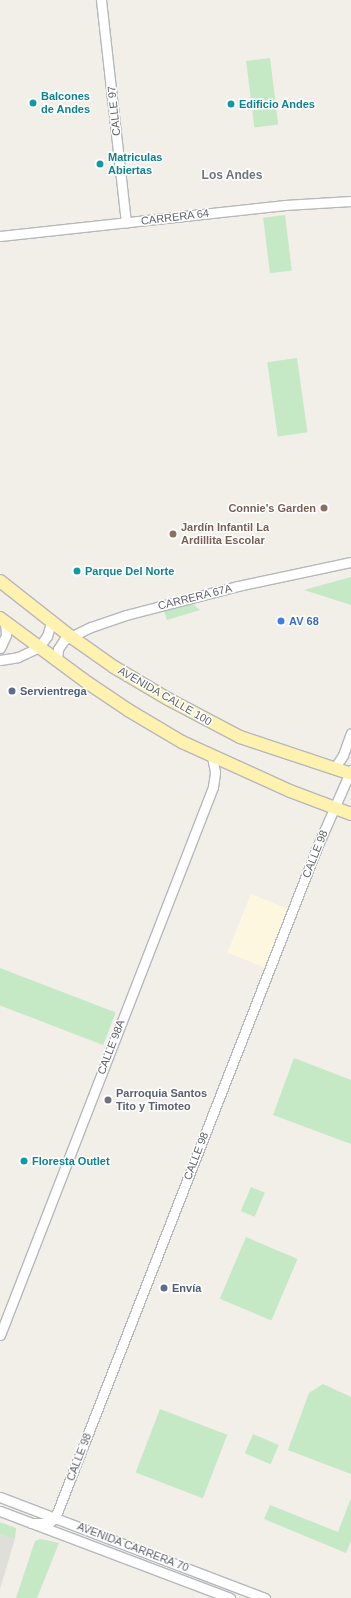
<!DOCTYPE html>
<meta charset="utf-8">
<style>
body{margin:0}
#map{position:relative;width:351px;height:1598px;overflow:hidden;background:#f1efe8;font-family:Helvetica,sans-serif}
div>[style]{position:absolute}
.commercial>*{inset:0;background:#fef7e0;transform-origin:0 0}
.industrial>*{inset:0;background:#e0deda}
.green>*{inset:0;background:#c5e8c5;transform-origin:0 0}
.roads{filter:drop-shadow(1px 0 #b5b8bc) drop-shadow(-1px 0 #b5b8bc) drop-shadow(0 1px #b5b8bc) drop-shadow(0 -1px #b5b8bc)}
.minor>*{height:9px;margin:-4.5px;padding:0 4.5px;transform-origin:4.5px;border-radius:4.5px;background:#fff}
.major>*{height:12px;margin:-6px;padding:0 6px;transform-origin:6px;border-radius:6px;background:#fff2af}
.dots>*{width:11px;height:11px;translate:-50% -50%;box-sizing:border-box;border:2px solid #fff;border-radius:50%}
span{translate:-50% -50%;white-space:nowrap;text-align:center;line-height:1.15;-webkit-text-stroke:3px #fff;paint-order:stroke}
.culture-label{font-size:11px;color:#0d838f;font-weight:700}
.left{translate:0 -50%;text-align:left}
.street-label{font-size:11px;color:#5f6368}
.education-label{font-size:11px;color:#785e54;font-weight:700}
.right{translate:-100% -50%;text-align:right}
.shop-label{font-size:11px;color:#366cbe;font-weight:700}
.service-label{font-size:11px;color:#4e5e75;font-weight:700}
.worship-label{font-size:11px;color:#5b616d;font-weight:700}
.neighbourhood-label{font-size:12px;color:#70757a;font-weight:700}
</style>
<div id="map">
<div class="commercial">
<i style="left:251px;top:894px;width:40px;height:63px;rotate:22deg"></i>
</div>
<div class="industrial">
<i style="clip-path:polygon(0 1534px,15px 1539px,0 1589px)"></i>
</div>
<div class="green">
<i style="left:270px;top:58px;width:67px;height:24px;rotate:83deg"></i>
<i style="left:285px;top:215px;width:56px;height:22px;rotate:83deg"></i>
<i style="left:297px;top:358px;width:75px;height:30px;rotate:82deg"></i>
<i style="clip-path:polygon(351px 577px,351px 605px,304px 590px)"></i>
<i style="clip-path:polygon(192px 603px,200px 610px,167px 620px,164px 611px)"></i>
<i style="left:0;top:968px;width:124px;height:35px;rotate:21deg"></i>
<i style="clip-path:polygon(294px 1058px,351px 1080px,351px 1144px,273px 1115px)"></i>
<i style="left:251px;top:1187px;width:15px;height:26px;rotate:23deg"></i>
<i style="left:246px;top:1237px;width:56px;height:67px;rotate:23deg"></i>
<i style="clip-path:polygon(323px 1384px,351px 1397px,351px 1474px,288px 1450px,309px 1393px)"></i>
<i style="left:160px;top:1409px;width:72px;height:68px;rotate:21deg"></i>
<i style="left:253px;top:1434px;width:28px;height:21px;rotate:23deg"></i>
<i style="clip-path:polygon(351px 1498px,351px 1541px,346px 1553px,264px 1519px,270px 1505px,338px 1532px)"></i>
<i style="clip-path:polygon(0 1522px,16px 1528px,15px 1539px,0 1534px)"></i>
<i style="clip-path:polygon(41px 1539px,59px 1543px,37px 1598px,16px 1598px,35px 1541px)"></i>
</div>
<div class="roads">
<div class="minor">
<i style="left:101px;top:0;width:224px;rotate:83.6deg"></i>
<i style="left:0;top:236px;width:287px;rotate:-6.2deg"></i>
<i style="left:285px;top:205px;width:66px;rotate:-3.5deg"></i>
<i style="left:0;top:648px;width:14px;rotate:-65deg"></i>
<i style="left:6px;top:635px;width:13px;rotate:-94deg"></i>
<i style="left:0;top:660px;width:18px;rotate:-9deg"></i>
<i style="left:18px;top:657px;width:23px;rotate:-25deg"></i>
<i style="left:39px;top:647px;width:14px;rotate:-54deg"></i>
<i style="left:47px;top:636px;width:14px;rotate:-73deg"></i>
<i style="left:57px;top:660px;width:11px;rotate:-85deg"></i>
<i style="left:58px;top:649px;width:11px;rotate:-56deg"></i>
<i style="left:64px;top:640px;width:30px;rotate:-26deg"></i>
<i style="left:91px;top:627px;width:37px;rotate:-19deg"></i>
<i style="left:126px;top:615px;width:116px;rotate:-14.5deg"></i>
<i style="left:238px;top:586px;width:116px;rotate:-12deg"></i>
<i style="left:334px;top:769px;width:17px;rotate:-57deg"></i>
<i style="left:343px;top:755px;width:23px;rotate:-70deg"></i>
<i style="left:0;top:1335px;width:588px;rotate:-68.76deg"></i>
<i style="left:213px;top:787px;width:15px;rotate:-82deg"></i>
<i style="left:215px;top:772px;width:15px;rotate:-101deg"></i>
<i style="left:0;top:1497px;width:284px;rotate:20.9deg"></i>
<i style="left:0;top:1511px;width:246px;rotate:20.7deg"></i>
<i style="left:31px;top:1523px;width:18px"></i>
<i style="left:49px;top:1523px;width:8px;rotate:-40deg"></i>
<i style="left:55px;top:1518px;width:723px;rotate:-68.66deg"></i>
<i style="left:318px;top:845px;width:82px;rotate:-66.3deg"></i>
</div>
<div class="major">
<i style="left:0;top:581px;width:89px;rotate:38.2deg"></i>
<i style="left:70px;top:636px;width:54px;rotate:35.2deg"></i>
<i style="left:114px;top:667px;width:63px;rotate:30.7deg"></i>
<i style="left:168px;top:699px;width:81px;rotate:27.8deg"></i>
<i style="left:240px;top:737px;width:117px;rotate:18.4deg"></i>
<i style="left:0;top:618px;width:109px;rotate:36.5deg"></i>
<i style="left:88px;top:683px;width:48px;rotate:34deg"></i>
<i style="left:128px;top:710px;width:63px;rotate:30.7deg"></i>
<i style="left:182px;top:742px;width:119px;rotate:24.4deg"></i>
<i style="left:290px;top:791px;width:65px;rotate:20.7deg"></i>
</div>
</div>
<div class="dots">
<i style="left:33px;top:103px;background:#0f9aa8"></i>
<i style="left:231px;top:104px;background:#0f9aa8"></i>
<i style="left:100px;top:164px;background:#0f9aa8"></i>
<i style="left:324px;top:508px;background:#8d6e63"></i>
<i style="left:173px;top:534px;background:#8d6e63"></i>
<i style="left:77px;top:571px;background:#0f9aa8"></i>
<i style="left:281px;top:621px;background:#3f7fe0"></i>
<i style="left:12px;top:691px;background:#5c6f8a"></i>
<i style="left:108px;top:1100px;background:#6b7280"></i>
<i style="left:24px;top:1161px;background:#0f9aa8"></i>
<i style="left:164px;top:1288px;background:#5c6f8a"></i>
</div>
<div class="culture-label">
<span class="left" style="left:41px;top:103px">Balcones<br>de Andes</span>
<span class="left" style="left:239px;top:104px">Edificio Andes</span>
<span class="left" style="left:108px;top:164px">Matriculas<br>Abiertas</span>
<span class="left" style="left:85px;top:571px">Parque Del Norte</span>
<span class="left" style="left:32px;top:1161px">Floresta Outlet</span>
</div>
<div class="street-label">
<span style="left:114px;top:111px;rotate:-96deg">CALLE 97</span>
<span style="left:175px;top:217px;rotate:-7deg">CARRERA 64</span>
<span style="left:195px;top:597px;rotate:-14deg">CARRERA 67A</span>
<span style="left:165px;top:696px;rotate:30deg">AVENIDA CALLE 100</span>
<span style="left:315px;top:854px;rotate:-68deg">CALLE 98</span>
<span style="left:111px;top:1047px;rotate:-69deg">CALLE 98A</span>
<span style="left:196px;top:1156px;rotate:-69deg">CALLE 98</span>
<span style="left:79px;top:1457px;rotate:-69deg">CALLE 98</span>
<span style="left:133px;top:1547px;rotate:21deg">AVENIDA CARRERA 70</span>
</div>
<div class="education-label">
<span class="right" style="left:316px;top:508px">Connie's Garden</span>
<span class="left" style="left:181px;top:534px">Jardín Infantil La<br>Ardillita Escolar</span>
</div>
<div class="shop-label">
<span class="left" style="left:289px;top:621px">AV 68</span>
</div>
<div class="service-label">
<span class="left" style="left:20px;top:691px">Servientrega</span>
<span class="left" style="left:172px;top:1288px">Envía</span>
</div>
<div class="worship-label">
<span class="left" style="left:116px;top:1100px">Parroquia Santos<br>Tito y Timoteo</span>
</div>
<div class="neighbourhood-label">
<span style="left:232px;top:176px">Los Andes</span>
</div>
</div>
